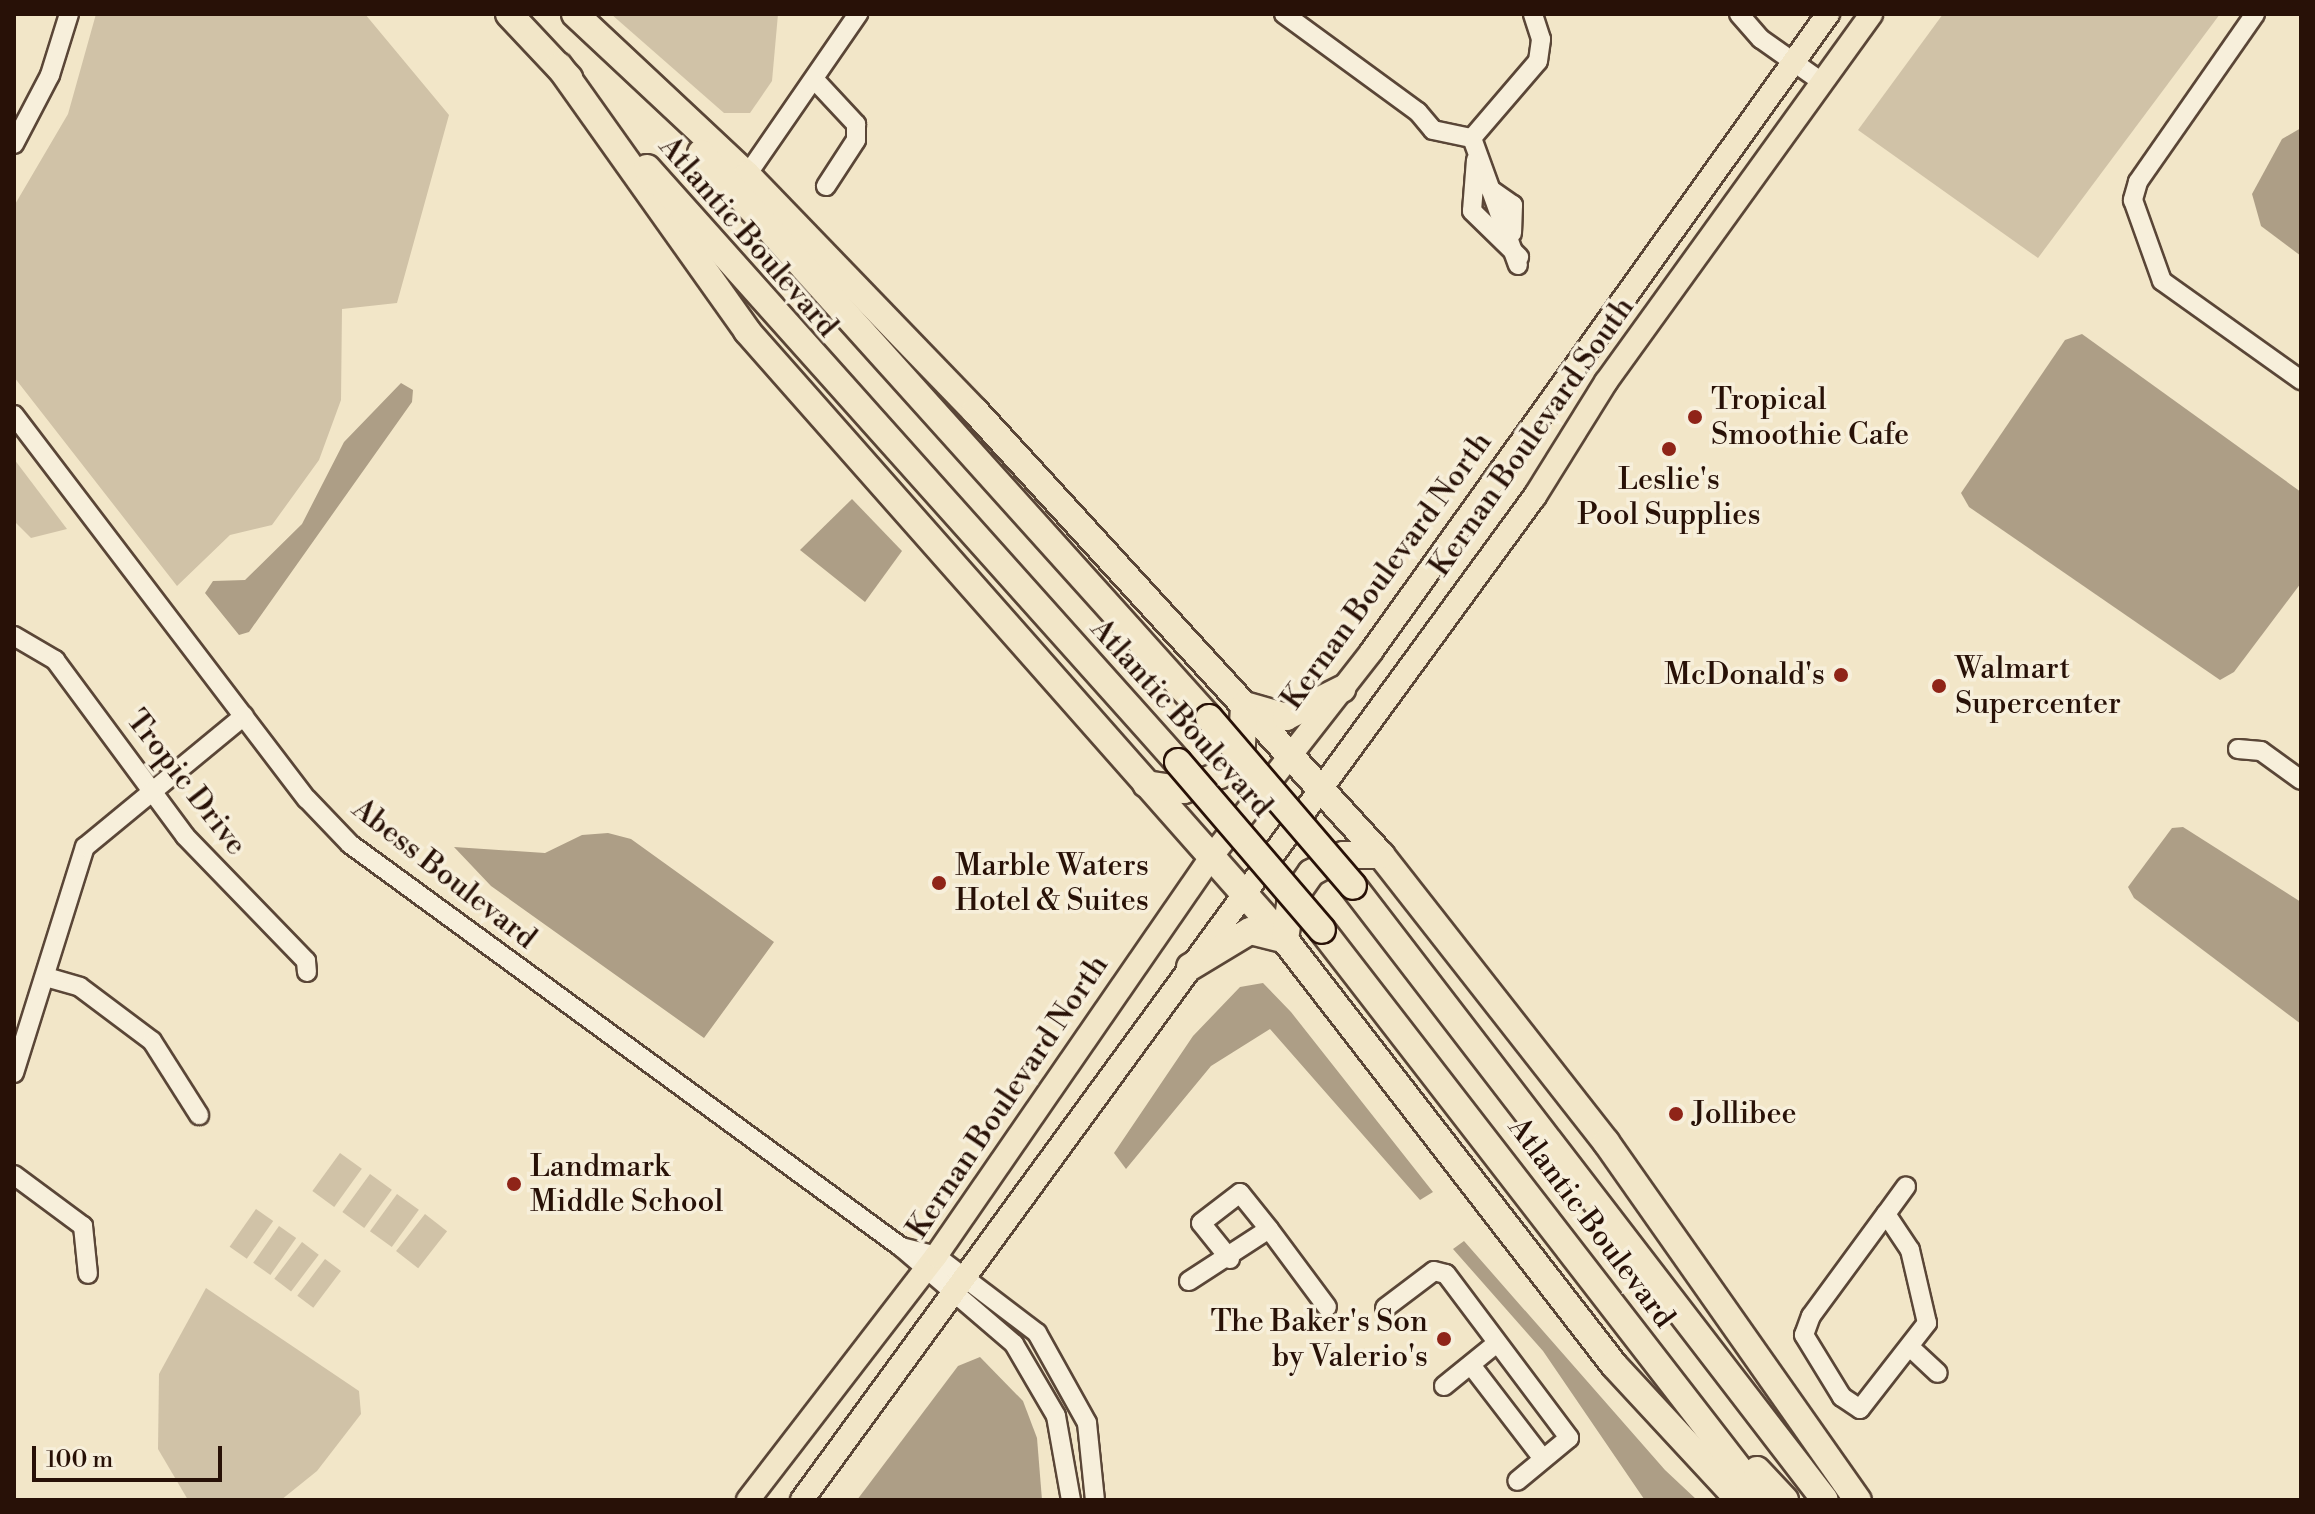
<!DOCTYPE html>
<style>
body{margin:0}
#map{position:relative;width:2315px;height:1514px;overflow:hidden;background:#f2e6c8;font-family:"Libre Bodoni",serif}
div>[style]{position:absolute}
.green>*{inset:0;background:#d0c2a7;transform-origin:0 0}
.water>*{inset:0;background:#ad9e86}
.roads{filter:drop-shadow(2px 0 #5a4637) drop-shadow(-2px 0 #5a4637) drop-shadow(0 2px #5a4637) drop-shadow(0 -2px #5a4637)}
.minor>*{height:18px;margin:-9px;padding:0 9px;transform-origin:9px;border-radius:9px;background:#f7efdb}
.major>*{height:22px;margin:-11px;padding:0 11px;transform-origin:11px;border-radius:11px;background:#f2e6c8}
.highway>*{height:26px;margin:-13px;padding:0 13px;transform-origin:13px;border-radius:13px;background:#f2e6c8}
.bridges{filter:drop-shadow(2px 0 #281107) drop-shadow(-2px 0 #281107) drop-shadow(0 2px #281107) drop-shadow(0 -2px #281107)}
.highway-bridge>*{height:26px;margin:-13px;padding:0 13px;transform-origin:13px;border-radius:13px;background:#f2e6c8}
.dots>*{width:22px;height:22px;translate:-50% -50%;box-sizing:border-box;border:4px solid #f7efdb;border-radius:50%}
span{translate:-50% -50%;white-space:nowrap;text-align:center;line-height:1.15;-webkit-text-stroke:7px #f7efdb;paint-order:stroke}
.street-label{font-size:30px;color:#281107}
.poi-label{font-size:30px;color:#281107}
.left{translate:0 -50%;text-align:left}
.right{translate:-100% -50%;text-align:right}
.frame{position:absolute;inset:0;border:16px solid #281107;pointer-events:none}
.scale{position:absolute;left:32px;top:1446px;width:190px;height:36px;box-sizing:border-box;border:4px solid #281107;border-top:0;padding-left:10px;font-size:24px;line-height:28px;white-space:nowrap;color:#281107;-webkit-text-stroke:6px #f7efdb;paint-order:stroke}
</style>
<div id="map">
<div class="green">
<i style="clip-path:polygon(96px 14px,365px 14px,449px 115px,397px 303px,342px 309px,341px 400px,319px 460px,272px 525px,230px 535px,177px 586px,14px 377px,14px 206px,68px 114px)"></i>
<i style="clip-path:polygon(611px 14px,778px 14px,772px 81px,750px 113px,724px 113px)"></i>
<i style="clip-path:polygon(1943px 14px,2220px 14px,2038px 258px,1858px 130px)"></i>
<i style="clip-path:polygon(14px 459px,67px 529px,31px 538px,15px 522px)"></i>
<i style="left:340px;top:1153px;width:27px;height:47px;rotate:36deg"></i>
<i style="left:370px;top:1174px;width:27px;height:47px;rotate:36deg"></i>
<i style="left:397px;top:1194px;width:27px;height:46px;rotate:36deg"></i>
<i style="left:256px;top:1209px;width:21px;height:46px;rotate:35deg"></i>
<i style="left:425px;top:1214px;width:28px;height:47px;rotate:38deg"></i>
<i style="left:279px;top:1226px;width:21px;height:45px;rotate:35deg"></i>
<i style="left:302px;top:1242px;width:21px;height:46px;rotate:37deg"></i>
<i style="left:325px;top:1259px;width:20px;height:46px;rotate:37deg"></i>
<i style="clip-path:polygon(206px 1288px,359px 1391px,361px 1414px,317px 1471px,281px 1500px,188px 1500px,158px 1449px,159px 1374px)"></i>
</div>
<div class="water">
<i style="clip-path:polygon(2301px 128px,2301px 256px,2261px 226px,2252px 194px,2282px 139px)"></i>
<i style="clip-path:polygon(2082px 334px,2301px 492px,2301px 583px,2234px 672px,2220px 680px,1969px 507px,1961px 493px,2065px 340px)"></i>
<i style="clip-path:polygon(401px 383px,413px 390px,412px 402px,249px 632px,239px 635px,205px 593px,213px 581px,245px 580px,302px 524px,344px 442px)"></i>
<i style="clip-path:polygon(852px 499px,902px 551px,865px 602px,800px 550px)"></i>
<i style="clip-path:polygon(2183px 827px,2301px 902px,2301px 1024px,2134px 898px,2128px 887px,2172px 828px)"></i>
<i style="clip-path:polygon(608px 833px,631px 839px,774px 942px,704px 1038px,491px 886px,454px 847px,545px 853px,582px 835px)"></i>
<i style="clip-path:polygon(1263px 983px,1291px 1012px,1433px 1192px,1420px 1200px,1270px 1029px,1211px 1066px,1126px 1169px,1114px 1153px,1193px 1036px,1240px 987px)"></i>
<i style="clip-path:polygon(1464px 1241px,1665px 1470px,1697px 1500px,1644px 1499px,1543px 1351px,1453px 1249px)"></i>
<i style="clip-path:polygon(980px 1357px,1023px 1401px,1037px 1438px,1042px 1500px,857px 1500px,958px 1366px)"></i>
</div>
<div class="roads">
<div class="minor">
<i style="left:1284px;top:14px;width:166px;rotate:36.2deg"></i>
<i style="left:1418px;top:112px;width:23px;rotate:50deg"></i>
<i style="left:1433px;top:130px;width:40px;rotate:12deg"></i>
<i style="left:1472px;top:138px;width:101px;rotate:-49.4deg"></i>
<i style="left:1538px;top:61px;width:22px;rotate:-82deg"></i>
<i style="left:1541px;top:39px;width:26px;rotate:-108deg"></i>
<i style="left:1739px;top:14px;width:33px;rotate:49deg"></i>
<i style="left:1761px;top:39px;width:75px;rotate:35.2deg"></i>
<i style="left:2255px;top:14px;width:205px;rotate:124.9deg"></i>
<i style="left:2138px;top:182px;width:19px;rotate:106deg"></i>
<i style="left:2133px;top:200px;width:86px;rotate:70.3deg"></i>
<i style="left:2162px;top:281px;width:171px;rotate:35.5deg"></i>
<i style="left:814px;top:79px;width:62px;rotate:47deg"></i>
<i style="left:856px;top:124px;width:16px;rotate:90deg"></i>
<i style="left:856px;top:140px;width:55px;rotate:123.1deg"></i>
<i style="left:1472px;top:138px;width:135px;rotate:70.1deg"></i>
<i style="left:14px;top:144px;width:78px;rotate:-62.4deg"></i>
<i style="left:50px;top:75px;width:64px;rotate:-72.7deg"></i>
<i style="left:1476px;top:160px;width:51px;rotate:94.5deg"></i>
<i style="left:1472px;top:211px;width:66px;rotate:44.4deg"></i>
<i style="left:747px;top:175px;width:196px;rotate:-55.4deg"></i>
<i style="left:1490px;top:189px;width:28px;rotate:35deg"></i>
<i style="left:1513px;top:205px;width:28px;rotate:92deg"></i>
<i style="left:14px;top:415px;width:483px;rotate:52.7deg"></i>
<i style="left:307px;top:799px;width:62px;rotate:46.3deg"></i>
<i style="left:350px;top:844px;width:683px;rotate:36.18deg"></i>
<i style="left:901px;top:1247px;width:149px;rotate:40.6deg"></i>
<i style="left:1014px;top:1344px;width:83px;rotate:59.7deg"></i>
<i style="left:1056px;top:1416px;width:85px;rotate:79.9deg"></i>
<i style="left:14px;top:636px;width:48px;rotate:30.3deg"></i>
<i style="left:55px;top:660px;width:219px;rotate:53.5deg"></i>
<i style="left:185px;top:836px;width:174px;rotate:45.9deg"></i>
<i style="left:306px;top:961px;width:11px;rotate:85deg"></i>
<i style="left:2238px;top:749px;width:23px;rotate:5deg"></i>
<i style="left:2261px;top:751px;width:49px;rotate:35.9deg"></i>
<i style="left:46px;top:977px;width:35px;rotate:16deg"></i>
<i style="left:80px;top:987px;width:90px;rotate:36.9deg"></i>
<i style="left:152px;top:1041px;width:88px;rotate:57.6deg"></i>
<i style="left:14px;top:1073px;width:237px;rotate:-72.6deg"></i>
<i style="left:85px;top:847px;width:206px;rotate:-39.5deg"></i>
<i style="left:14px;top:1175px;width:86px;rotate:36.5deg"></i>
<i style="left:83px;top:1226px;width:48px;rotate:84.1deg"></i>
<i style="left:1886px;top:1214px;width:43px;rotate:56.3deg"></i>
<i style="left:1910px;top:1250px;width:75px;rotate:76.9deg"></i>
<i style="left:1927px;top:1323px;width:109px;rotate:127.9deg"></i>
<i style="left:1860px;top:1409px;width:22px;rotate:-146deg"></i>
<i style="left:1842px;top:1397px;width:73px;rotate:-121.5deg"></i>
<i style="left:1804px;top:1335px;width:20px;rotate:-70deg"></i>
<i style="left:1811px;top:1316px;width:127px;rotate:-53.7deg"></i>
<i style="left:1886px;top:1214px;width:34px;rotate:-54deg"></i>
<i style="left:901px;top:1247px;width:36px;rotate:14deg"></i>
<i style="left:936px;top:1256px;width:127px;rotate:37.3deg"></i>
<i style="left:1037px;top:1333px;width:103px;rotate:60.9deg"></i>
<i style="left:1087px;top:1423px;width:77px;rotate:84.1deg"></i>
<i style="left:1230px;top:1259px;width:46px;rotate:-128.9deg"></i>
<i style="left:1201px;top:1223px;width:49px;rotate:-37.6deg"></i>
<i style="left:1240px;top:1193px;width:46px;rotate:51.1deg"></i>
<i style="left:1189px;top:1281px;width:95px;rotate:-33deg"></i>
<i style="left:1269px;top:1229px;width:97px;rotate:53.4deg"></i>
<i style="left:1385px;top:1308px;width:61px;rotate:-37.1deg"></i>
<i style="left:1434px;top:1271px;width:12px;rotate:14deg"></i>
<i style="left:1446px;top:1274px;width:205px;rotate:53.1deg"></i>
<i style="left:1569px;top:1438px;width:67px;rotate:140.4deg"></i>
<i style="left:1912px;top:1349px;width:35px;rotate:43deg"></i>
<i style="left:1471px;top:1365px;width:118px;rotate:52.5deg"></i>
<i style="left:1444px;top:1386px;width:68px;rotate:-39.1deg"></i>
</div>
<div class="major">
<i style="left:748px;top:1500px;width:308px;rotate:-52.4deg"></i>
<i style="left:936px;top:1256px;width:485px;rotate:-55.4deg"></i>
<i style="left:1211px;top:857px;width:260px;rotate:-52deg"></i>
<i style="left:1371px;top:652px;width:785px;rotate:-54.39deg"></i>
<i style="left:802px;top:1500px;width:1243px;rotate:-53.87deg"></i>
<i style="left:1535px;top:496px;width:134px;rotate:-58.1deg"></i>
<i style="left:1606px;top:382px;width:453px;rotate:-54.2deg"></i>
</div>
<div class="highway">
<i style="left:509px;top:14px;width:88px;rotate:46.8deg"></i>
<i style="left:575px;top:14px;width:236px;rotate:43.1deg"></i>
<i style="left:747px;top:175px;width:328px;rotate:46deg"></i>
<i style="left:975px;top:411px;width:602px;rotate:47.56deg"></i>
<i style="left:1381px;top:855px;width:365px;rotate:51.9deg"></i>
<i style="left:1606px;top:1142px;width:438px;rotate:54.9deg"></i>
<i style="left:559px;top:66px;width:325px;rotate:54.6deg"></i>
<i style="left:747px;top:331px;width:813px;rotate:48.54deg"></i>
<i style="left:1285px;top:940px;width:537px;rotate:52.26deg"></i>
<i style="left:1614px;top:1365px;width:184px;rotate:47.2deg"></i>
<i style="left:701px;top:153px;width:760px;rotate:48.04deg"></i>
<i style="left:647px;top:168px;width:797px;rotate:48.21deg"></i>
<i style="left:1248px;top:706px;width:40px;rotate:16deg"></i>
<i style="left:1286px;top:717px;width:63px;rotate:-26.6deg"></i>
<i style="left:1146px;top:784px;width:38px;rotate:9deg"></i>
<i style="left:1184px;top:790px;width:39px;rotate:-23deg"></i>
<i style="left:1220px;top:775px;width:38px;rotate:-55deg"></i>
<i style="left:1242px;top:744px;width:39px;rotate:-87deg"></i>
<i style="left:1353px;top:886px;width:774px;rotate:52.45deg"></i>
<i style="left:1322px;top:930px;width:721px;rotate:52.27deg"></i>
<i style="left:1190px;top:967px;width:70px;rotate:-31deg"></i>
<i style="left:1250px;top:931px;width:36px;rotate:14deg"></i>
<i style="left:1285px;top:940px;width:37px;rotate:-82deg"></i>
<i style="left:1290px;top:903px;width:37px;rotate:-55deg"></i>
<i style="left:1311px;top:873px;width:37px;rotate:-29deg"></i>
<i style="left:1343px;top:855px;width:38px"></i>
<i style="left:1757px;top:1470px;width:41px;rotate:47deg"></i>
</div>
</div>
<div class="bridges">
<div class="highway-bridge">
<i style="left:1209px;top:718px;width:221px;rotate:49.4deg"></i>
<i style="left:1178px;top:762px;width:221px;rotate:49.4deg"></i>
</div>
</div>
<div class="dots">
<i style="left:1695px;top:417px;background:#8f2418"></i>
<i style="left:1669px;top:449px;background:#8f2418"></i>
<i style="left:1841px;top:675px;background:#8f2418"></i>
<i style="left:1939px;top:686px;background:#8f2418"></i>
<i style="left:939px;top:883px;background:#8f2418"></i>
<i style="left:1676px;top:1114px;background:#8f2418"></i>
<i style="left:514px;top:1184px;background:#8f2418"></i>
<i style="left:1444px;top:1339px;background:#8f2418"></i>
</div>
<div class="street-label">
<span style="left:748px;top:237px;rotate:49deg">Atlantic Boulevard</span>
<span style="left:1532px;top:437px;rotate:-55deg">Kernan Boulevard South</span>
<span style="left:1387px;top:571px;rotate:-54deg">Kernan Boulevard North</span>
<span style="left:1181px;top:718px;rotate:48deg">Atlantic Boulevard</span>
<span style="left:186px;top:783px;rotate:52deg">Tropic Drive</span>
<span style="left:444px;top:874px;rotate:38deg">Abess Boulevard</span>
<span style="left:1008px;top:1097px;rotate:-56deg">Kernan Boulevard North</span>
<span style="left:1591px;top:1223px;rotate:53deg">Atlantic Boulevard</span>
</div>
<div class="poi-label">
<span class="left" style="left:1711px;top:417px">Tropical<br>Smoothie Cafe</span>
<span style="left:1669px;top:497px">Leslie's<br>Pool Supplies</span>
<span class="left" style="left:1955px;top:686px">Walmart<br>Supercenter</span>
<span class="right" style="left:1825px;top:675px">McDonald's</span>
<span class="left" style="left:955px;top:883px">Marble Waters<br>Hotel &amp; Suites</span>
<span class="left" style="left:1692px;top:1114px">Jollibee</span>
<span class="left" style="left:530px;top:1184px">Landmark<br>Middle School</span>
<span class="right" style="left:1428px;top:1339px">The Baker's Son<br>by Valerio's</span>
</div>
<div class="frame"></div>
<div class="scale">100 m</div>
</div>
